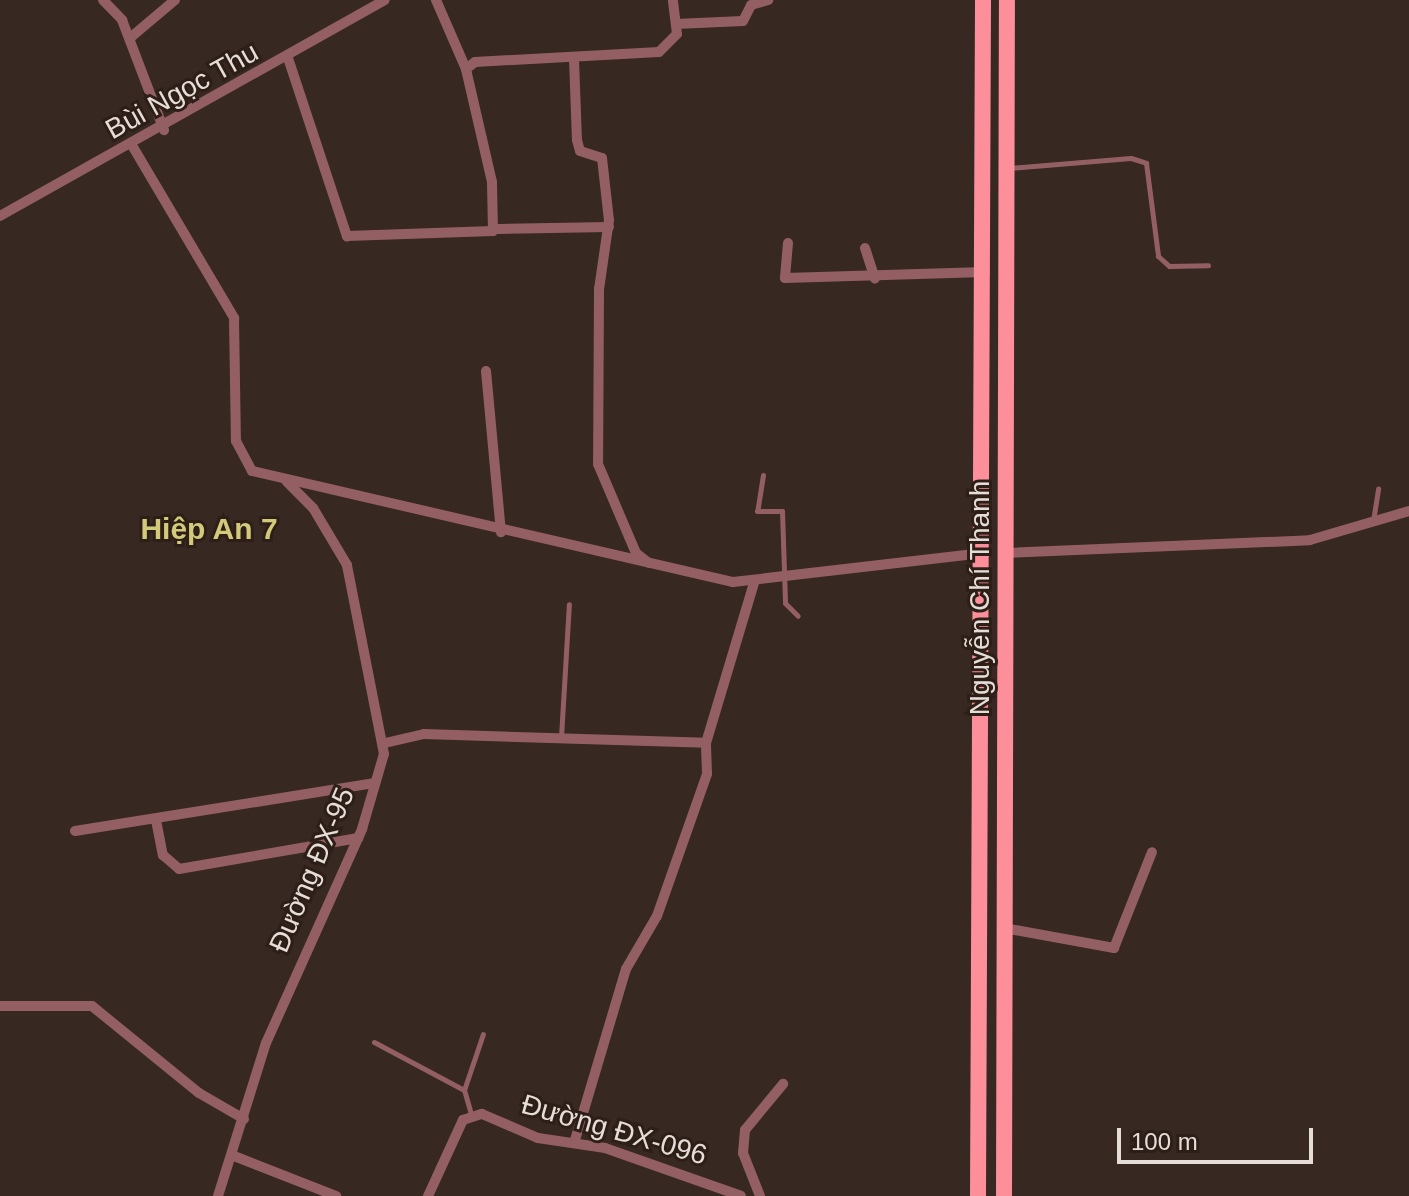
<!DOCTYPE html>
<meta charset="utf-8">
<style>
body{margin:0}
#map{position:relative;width:1409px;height:1196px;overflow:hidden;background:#372821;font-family:Helvetica,sans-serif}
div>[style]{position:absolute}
.service>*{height:5px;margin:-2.5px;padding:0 2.5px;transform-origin:2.5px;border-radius:2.5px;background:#945f63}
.minor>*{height:10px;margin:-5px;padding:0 5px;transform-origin:5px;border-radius:5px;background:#945f63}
.primary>*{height:16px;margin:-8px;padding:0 8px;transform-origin:8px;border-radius:8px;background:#fc8f99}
span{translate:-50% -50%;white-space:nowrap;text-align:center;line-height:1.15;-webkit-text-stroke:6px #2d1e17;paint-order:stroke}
.street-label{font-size:28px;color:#e7ddd8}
.neighbourhood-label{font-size:30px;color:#d3c97b;font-weight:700}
.scale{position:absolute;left:1117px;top:1128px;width:196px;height:36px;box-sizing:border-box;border:4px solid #e7ddd8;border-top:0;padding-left:10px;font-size:24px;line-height:28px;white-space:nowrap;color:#e7ddd8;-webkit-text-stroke:6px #2d1e17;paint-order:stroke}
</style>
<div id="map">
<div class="service">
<i style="left:1009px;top:168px;width:122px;rotate:-4.7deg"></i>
<i style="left:1131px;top:158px;width:16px;rotate:18deg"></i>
<i style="left:1146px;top:163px;width:94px;rotate:82.6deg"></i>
<i style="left:1158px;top:256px;width:15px;rotate:42deg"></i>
<i style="left:1169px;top:266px;width:39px;rotate:-1deg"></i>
<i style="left:763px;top:475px;width:36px;rotate:99deg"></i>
<i style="left:757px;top:511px;width:25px"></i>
<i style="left:782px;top:511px;width:92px;rotate:88.1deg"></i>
<i style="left:785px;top:603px;width:18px;rotate:45deg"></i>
<i style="left:1373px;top:521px;width:33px;rotate:-81deg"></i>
<i style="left:561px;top:737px;width:133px;rotate:-86.6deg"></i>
<i style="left:374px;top:1042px;width:102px;rotate:28.1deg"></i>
<i style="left:471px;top:1114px;width:25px;rotate:-106deg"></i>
<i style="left:464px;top:1090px;width:59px;rotate:-71.3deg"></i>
</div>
<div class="minor">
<i style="left:103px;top:0;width:28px;rotate:46deg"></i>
<i style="left:122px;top:20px;width:118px;rotate:69.1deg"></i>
<i style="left:436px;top:0;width:75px;rotate:66.5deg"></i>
<i style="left:676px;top:24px;width:67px;rotate:-2.6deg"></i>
<i style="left:743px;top:21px;width:18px;rotate:-63deg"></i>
<i style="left:751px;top:5px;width:18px;rotate:-16deg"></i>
<i style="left:130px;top:38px;width:59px;rotate:-40.2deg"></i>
<i style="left:288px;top:58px;width:188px;rotate:71.7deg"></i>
<i style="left:347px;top:236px;width:146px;rotate:-2deg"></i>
<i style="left:493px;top:231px;width:49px;rotate:-91.2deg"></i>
<i style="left:492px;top:182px;width:116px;rotate:-103deg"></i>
<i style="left:466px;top:69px;width:11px;rotate:-38deg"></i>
<i style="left:475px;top:62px;width:184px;rotate:-3.1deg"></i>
<i style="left:659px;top:52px;width:25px;rotate:-45deg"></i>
<i style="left:677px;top:34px;width:34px;rotate:-97deg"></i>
<i style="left:574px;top:59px;width:81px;rotate:87.9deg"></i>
<i style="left:577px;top:140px;width:11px;rotate:75deg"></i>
<i style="left:580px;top:151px;width:23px;rotate:18deg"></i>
<i style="left:602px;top:158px;width:62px;rotate:83.6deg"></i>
<i style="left:609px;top:220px;width:70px;rotate:98.2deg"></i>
<i style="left:599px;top:289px;width:175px;rotate:90.3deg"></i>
<i style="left:598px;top:464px;width:97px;rotate:66.9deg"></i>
<i style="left:636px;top:553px;width:16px;rotate:38deg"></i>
<i style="left:133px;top:147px;width:199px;rotate:59.4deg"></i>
<i style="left:234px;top:318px;width:123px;rotate:89.1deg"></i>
<i style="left:236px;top:441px;width:34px;rotate:62deg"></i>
<i style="left:252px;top:471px;width:494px;rotate:13deg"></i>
<i style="left:733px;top:582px;width:254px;rotate:-6.6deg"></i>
<i style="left:0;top:216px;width:441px;rotate:-29.3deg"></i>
<i style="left:498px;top:229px;width:111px;rotate:-1deg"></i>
<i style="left:788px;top:243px;width:35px;rotate:95deg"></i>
<i style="left:785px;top:278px;width:200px;rotate:-1.7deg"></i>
<i style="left:865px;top:248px;width:32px;rotate:72deg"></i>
<i style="left:486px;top:371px;width:162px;rotate:84.7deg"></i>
<i style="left:1005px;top:553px;width:305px;rotate:-2.4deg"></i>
<i style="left:1310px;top:540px;width:103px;rotate:-16.3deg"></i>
<i style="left:385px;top:743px;width:40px;rotate:-13deg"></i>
<i style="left:424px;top:734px;width:282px;rotate:1.8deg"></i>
<i style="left:706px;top:743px;width:167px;rotate:-73.3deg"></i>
<i style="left:156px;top:820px;width:36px;rotate:79deg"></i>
<i style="left:163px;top:855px;width:21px;rotate:41deg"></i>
<i style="left:179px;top:869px;width:182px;rotate:-9.8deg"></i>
<i style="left:75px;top:831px;width:304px;rotate:-9.1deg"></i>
<i style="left:1004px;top:928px;width:112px;rotate:10.3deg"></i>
<i style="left:1114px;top:948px;width:103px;rotate:-68.4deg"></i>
<i style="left:0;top:1006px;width:92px"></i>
<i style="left:92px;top:1006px;width:138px;rotate:39.1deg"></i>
<i style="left:199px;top:1093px;width:52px;rotate:30deg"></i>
<i style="left:575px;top:1140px;width:178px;rotate:-73.4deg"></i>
<i style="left:626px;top:969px;width:61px;rotate:-59.7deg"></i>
<i style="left:657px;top:916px;width:151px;rotate:-70.6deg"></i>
<i style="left:707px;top:774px;width:31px;rotate:-92deg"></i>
<i style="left:234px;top:1156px;width:110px;rotate:21.4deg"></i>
<i style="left:218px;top:1196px;width:160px;rotate:-72.6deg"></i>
<i style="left:266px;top:1043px;width:235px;rotate:-65.8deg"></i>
<i style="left:362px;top:829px;width:78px;rotate:-73.7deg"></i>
<i style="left:384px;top:754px;width:193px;rotate:-101.1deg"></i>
<i style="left:347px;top:565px;width:66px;rotate:-120.8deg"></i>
<i style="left:313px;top:508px;width:37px;rotate:-135deg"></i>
<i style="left:428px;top:1196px;width:84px;rotate:-65.3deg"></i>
<i style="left:463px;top:1120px;width:20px;rotate:-18deg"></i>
<i style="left:482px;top:1114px;width:61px;rotate:23.2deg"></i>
<i style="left:538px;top:1138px;width:68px;rotate:8.5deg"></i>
<i style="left:605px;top:1148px;width:144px;rotate:19.4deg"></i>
<i style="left:760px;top:1196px;width:46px;rotate:-111.6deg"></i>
<i style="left:743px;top:1153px;width:23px;rotate:-85deg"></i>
<i style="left:745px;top:1130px;width:60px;rotate:-50.4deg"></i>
</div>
<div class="primary">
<i style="left:978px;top:1196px;width:1196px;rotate:-89.76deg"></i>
<i style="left:1004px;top:1196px;width:1196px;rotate:-89.86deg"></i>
</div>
<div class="street-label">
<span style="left:182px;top:91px;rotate:-29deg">Bùi Ngọc Thu</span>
<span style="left:980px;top:598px;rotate:-90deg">Nguyễn Chí Thanh</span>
<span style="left:312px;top:870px;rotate:-67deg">Đường ĐX-95</span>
<span style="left:614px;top:1130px;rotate:16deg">Đường ĐX-096</span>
</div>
<div class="neighbourhood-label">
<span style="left:209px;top:529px">Hiệp An 7</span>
</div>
<div class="scale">100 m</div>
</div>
